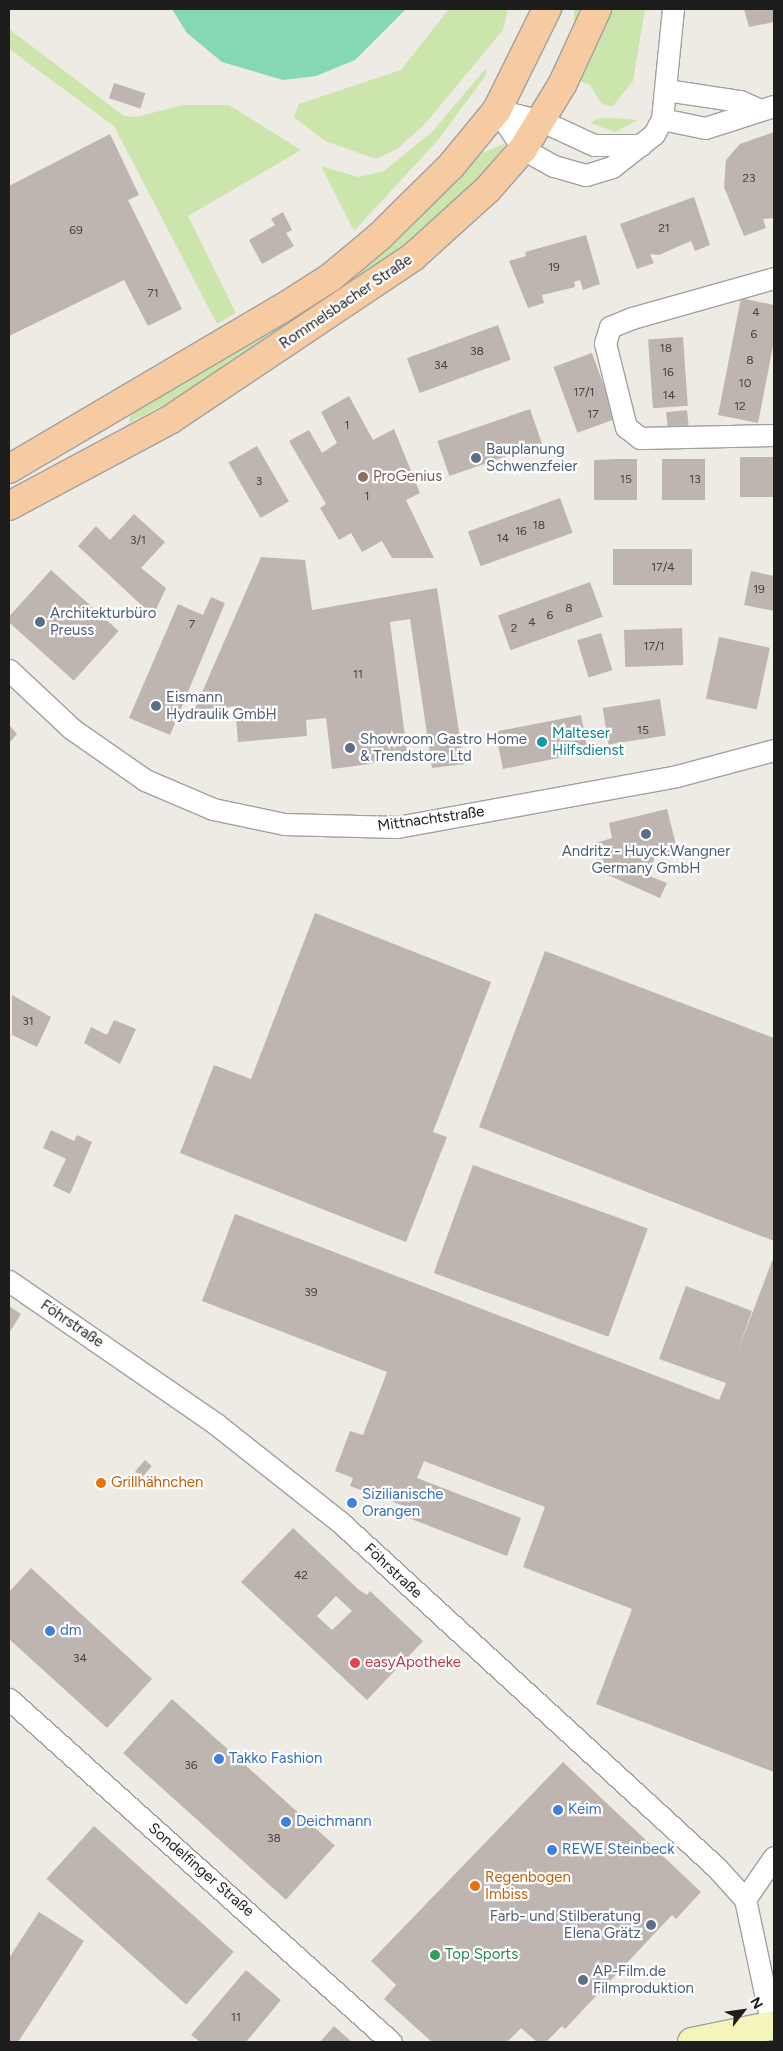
<!DOCTYPE html>
<meta charset="utf-8">
<style>
body{margin:0}
#map{position:relative;width:783px;height:2051px;overflow:hidden;background:#eeeae4;font-family:Figtree,sans-serif}
div>[style]{position:absolute}
.grass>*{inset:0;background:#cce5ac;transform-origin:0 0}
.pitch>*{inset:0;background:#86d8b3}
.building>*{inset:0;background:#beb5b1;transform-origin:0 0}
.roads{filter:drop-shadow(1px 0 #a1a1a1) drop-shadow(-1px 0 #a1a1a1) drop-shadow(0 1px #a1a1a1) drop-shadow(0 -1px #a1a1a1)}
.minor>*{height:21px;margin:-10.5px;padding:0 10.5px;transform-origin:10.5px;border-radius:10.5px;background:#fff}
.secondary>*{height:28px;margin:-14px;padding:0 14px;transform-origin:14px;border-radius:14px;background:#f5f4ba}
.primary>*{height:28px;margin:-14px;padding:0 14px;transform-origin:14px;border-radius:14px;background:#f6cba1}
.dots>*{width:14px;height:14px;translate:-50% -50%;box-sizing:border-box;border:2px solid #fff;border-radius:50%}
span{translate:-50% -50%;white-space:nowrap;text-align:center;line-height:1.15;-webkit-text-stroke:4.5px #fff;paint-order:stroke}
.number-label{font-size:12px;color:#454342}
.number-label span{-webkit-text-stroke-width:0}
.street-label{font-size:15px;color:#1d1d1d}
.service-label{font-size:15px;color:#4e5e75}
.left{translate:0 -50%;text-align:left}
.right{translate:-100% -50%;text-align:right}
.education-label{font-size:15px;color:#785e54}
.culture-label{font-size:15px;color:#0d838f}
.food-label{font-size:15px;color:#c56008}
.shop-label{font-size:15px;color:#366cbe}
.health-label{font-size:15px;color:#be3a42}
.leisure-label{font-size:15px;color:#27864d}
.frame{position:absolute;inset:0;border:10px solid #1d1d1d;pointer-events:none}
.north{position:absolute;left:718px;top:1986px;width:50px;height:50px;-webkit-text-stroke:4px #fff;paint-order:stroke;rotate:60deg;font-size:14px;font-weight:700;line-height:20px;text-align:center;color:#1d1d1d}
.north::after{content:'';display:block;margin:auto;width:18px;height:22px;background:#1d1d1d;clip-path:polygon(50% 0,100% 100%,50% 72%,0 100%)}
</style>
<div id="map">
<div class="grass">
<i style="clip-path:polygon(449px 9px,508px 9px,503px 30px,424px 125px,397px 149px,376px 159px,325px 141px,294px 117px,299px 104px,401px 70px)"></i>
<i style="left:574px;top:9px;width:10px;height:64px"></i>
<i style="clip-path:polygon(610px 9px,645px 9px,633px 81px,612px 107px,601px 103px,590px 85px,580px 81px)"></i>
<i style="clip-path:polygon(9px 29px,124px 116px,136px 117px,183px 105px,229px 105px,301px 150px,188px 216px,236px 313px,217px 324px,114px 126px,9px 49px)"></i>
<i style="clip-path:polygon(486px 68px,486px 75px,438px 140px,354px 231px,321px 166px,358px 177px,384px 171px,433px 131px)"></i>
<i style="clip-path:polygon(599px 118px,613px 118px,638px 120px,615px 132px,590px 123px)"></i>
<i style="clip-path:polygon(506px 143px,479px 182px,436px 223px,206px 383px,129px 423px,130px 414px,303px 312px,342px 284px,427px 211px,482px 153px)"></i>
</div>
<div class="pitch">
<i style="clip-path:polygon(172px 9px,406px 9px,355px 60px,316px 76px,283px 80px,222px 62px,187px 33px)"></i>
</div>
<div class="building">
<i style="clip-path:polygon(744px 9px,774px 9px,774px 22px,749px 27px)"></i>
<i style="left:114px;top:83px;width:33px;height:16px;rotate:18deg"></i>
<i style="clip-path:polygon(774px 132px,774px 218px,763px 219px,766px 228px,744px 236px,724px 187px,726px 160px,740px 144px)"></i>
<i style="clip-path:polygon(110px 134px,139px 195px,128px 200px,182px 309px,148px 326px,124px 280px,9px 336px,9px 186px)"></i>
<i style="clip-path:polygon(694px 197px,710px 245px,695px 251px,691px 241px,659px 255px,650px 254px,654px 263px,637px 269px,620px 224px)"></i>
<i style="clip-path:polygon(283px 212px,292px 230px,286px 233px,294px 246px,262px 264px,249px 240px,275px 225px,271px 219px)"></i>
<i style="clip-path:polygon(586px 235px,600px 284px,583px 290px,580px 280px,574px 282px,575px 287px,542px 295px,544px 303px,528px 308px,509px 261px,526px 256px,525px 252px)"></i>
<i style="clip-path:polygon(741px 298px,774px 305px,774px 341px,758px 423px,718px 415px)"></i>
<i style="left:498px;top:325px;width:37px;height:97px;rotate:70deg"></i>
<i style="left:683px;top:337px;width:69px;height:35px;rotate:86deg"></i>
<i style="left:592px;top:353px;width:70px;height:41px;rotate:70deg"></i>
<i style="clip-path:polygon(349px 396px,373px 440px,394px 429px,420px 493px,406px 500px,434px 558px,392px 558px,382px 541px,362px 552px,351px 533px,339px 540px,320px 508px,326px 504px,289px 441px,309px 430px,322px 453px,337px 443px,321px 412px)"></i>
<i style="left:530px;top:409px;width:37px;height:98px;rotate:71deg"></i>
<i style="left:687px;top:410px;width:20px;height:21px;rotate:84deg"></i>
<i style="left:257px;top:446px;width:64px;height:33px;rotate:60deg"></i>
<i style="left:740px;top:457px;width:34px;height:40px"></i>
<i style="clip-path:polygon(616px 459px,637px 459px,637px 500px,594px 500px,594px 460px)"></i>
<i style="left:662px;top:459px;width:43px;height:41px"></i>
<i style="left:560px;top:498px;width:37px;height:98px;rotate:70deg"></i>
<i style="clip-path:polygon(134px 514px,165px 542px,141px 568px,166px 588px,153px 616px,78px 546px,96px 526px,110px 540px)"></i>
<i style="left:692px;top:549px;width:36px;height:79px;rotate:90deg"></i>
<i style="clip-path:polygon(261px 557px,305px 560px,312px 610px,437px 588px,464px 764px,432px 768px,410px 619px,390px 622px,408px 759px,332px 769px,326px 718px,306px 720px,307px 736px,238px 742px,235px 706px,193px 713px)"></i>
<i style="left:51px;top:570px;width:91px;height:67px;rotate:42deg"></i>
<i style="clip-path:polygon(751px 571px,774px 576px,774px 611px,744px 605px)"></i>
<i style="left:590px;top:582px;width:37px;height:98px;rotate:70deg"></i>
<i style="clip-path:polygon(211px 597px,225px 603px,170px 735px,129px 718px,178px 604px,203px 615px)"></i>
<i style="left:682px;top:628px;width:37px;height:58px;rotate:88deg"></i>
<i style="left:601px;top:633px;width:39px;height:25px;rotate:73deg"></i>
<i style="left:719px;top:637px;width:52px;height:63px;rotate:12deg"></i>
<i style="left:660px;top:699px;width:37px;height:58px;rotate:81deg"></i>
<i style="left:581px;top:715px;width:38px;height:87px;rotate:79deg"></i>
<i style="clip-path:polygon(9px 725px,17px 734px,9px 743px)"></i>
<i style="clip-path:polygon(667px 809px,677px 849px,655px 856px,649px 876px,667px 883px,660px 898px,601px 872px,604px 861px,593px 852px,596px 843px,612px 838px,609px 823px)"></i>
<i style="clip-path:polygon(315px 913px,491px 982px,433px 1132px,447px 1137px,406px 1242px,180px 1153px,214px 1065px,251px 1079px)"></i>
<i style="clip-path:polygon(545px 951px,774px 1038px,774px 1241px,479px 1127px)"></i>
<i style="clip-path:polygon(12px 995px,51px 1017px,37px 1047px,12px 1035px)"></i>
<i style="clip-path:polygon(114px 1020px,136px 1029px,120px 1064px,84px 1043px,91px 1027px,107px 1035px)"></i>
<i style="clip-path:polygon(51px 1130px,74px 1141px,77px 1135px,92px 1142px,70px 1194px,53px 1186px,66px 1159px,43px 1148px)"></i>
<i style="left:473px;top:1165px;width:186px;height:115px;rotate:20deg"></i>
<i style="clip-path:polygon(235px 1214px,719px 1400px,726px 1383px,659px 1359px,686px 1286px,752px 1311px,737px 1353px,774px 1256px,774px 1772px,596px 1704px,632px 1609px,523px 1567px,545px 1507px,424px 1461px,417px 1478px,521px 1518px,507px 1556px,401px 1515px,404px 1506px,350px 1486px,353px 1478px,335px 1471px,350px 1431px,363px 1435px,387px 1372px,202px 1301px)"></i>
<i style="clip-path:polygon(9px 1306px,21px 1314px,9px 1333px)"></i>
<i style="left:145px;top:1460px;width:9px;height:15px;rotate:41deg"></i>
<i style="clip-path:polygon(evenodd,293px 1528px,358px 1589px,367px 1595px,370px 1591px,423px 1641px,367px 1700px,241px 1582px,293px 1528px,336px 1596px,352px 1611px,332px 1630px,317px 1616px,336px 1596px)"></i>
<i style="clip-path:polygon(31px 1568px,152px 1679px,107px 1728px,9px 1639px,9px 1592px)"></i>
<i style="left:172px;top:1699px;width:219px;height:73px;rotate:42deg"></i>
<i style="clip-path:polygon(563px 1762px,701px 1892px,676px 1919px,672px 1915px,565px 2029px,562px 2026px,546px 2042px,537px 2042px,521px 2028px,507px 2042px,432px 2042px,384px 1999px,396px 1985px,371px 1961px)"></i>
<i style="left:94px;top:1826px;width:188px;height:71px;rotate:42deg"></i>
<i style="clip-path:polygon(39px 1912px,84px 1941px,18px 2042px,9px 2042px,9px 1958px)"></i>
<i style="clip-path:polygon(246px 1970px,281px 2000px,246px 2042px,200px 2042px,191px 2035px)"></i>
<i style="clip-path:polygon(334px 2026px,352px 2042px,320px 2042px)"></i>
</div>
<div class="roads">
<div class="minor">
<i style="left:666px;top:90px;width:75px;rotate:8.5deg"></i>
<i style="left:740px;top:101px;width:20px;rotate:24deg"></i>
<i style="left:497px;top:110px;width:47px;rotate:56.3deg"></i>
<i style="left:523px;top:149px;width:35px;rotate:29deg"></i>
<i style="left:554px;top:166px;width:33px;rotate:16deg"></i>
<i style="left:586px;top:175px;width:27px;rotate:-17deg"></i>
<i style="left:612px;top:167px;width:53px;rotate:-38.2deg"></i>
<i style="left:654px;top:134px;width:17px;rotate:-62deg"></i>
<i style="left:662px;top:119px;width:111px;rotate:-84.3deg"></i>
<i style="left:497px;top:110px;width:46px;rotate:13.7deg"></i>
<i style="left:542px;top:121px;width:57px;rotate:24.8deg"></i>
<i style="left:594px;top:145px;width:47px"></i>
<i style="left:662px;top:119px;width:44px;rotate:11.8deg"></i>
<i style="left:705px;top:128px;width:72px;rotate:-17.7deg"></i>
<i style="left:774px;top:278px;width:148px;rotate:164.3deg"></i>
<i style="left:632px;top:318px;width:24px;rotate:158deg"></i>
<i style="left:610px;top:327px;width:17px;rotate:107deg"></i>
<i style="left:605px;top:343px;width:87px;rotate:76deg"></i>
<i style="left:626px;top:427px;width:18px;rotate:38deg"></i>
<i style="left:640px;top:438px;width:134px;rotate:-1.3deg"></i>
<i style="left:9px;top:670px;width:86px;rotate:43.1deg"></i>
<i style="left:72px;top:729px;width:89px;rotate:34.9deg"></i>
<i style="left:145px;top:780px;width:74px;rotate:23.1deg"></i>
<i style="left:213px;top:809px;width:73px;rotate:11.9deg"></i>
<i style="left:284px;top:824px;width:113px;rotate:1.5deg"></i>
<i style="left:397px;top:827px;width:285px;rotate:-10.3deg"></i>
<i style="left:677px;top:776px;width:100px;rotate:-15deg"></i>
<i style="left:9px;top:1281px;width:252px;rotate:34.6deg"></i>
<i style="left:216px;top:1424px;width:158px;rotate:38.3deg"></i>
<i style="left:340px;top:1522px;width:510px;rotate:42.54deg"></i>
<i style="left:716px;top:1867px;width:43px;rotate:47.8deg"></i>
<i style="left:9px;top:1699px;width:513px;rotate:41.92deg"></i>
<i style="left:772px;top:2026px;width:130px;rotate:-102deg"></i>
<i style="left:745px;top:1899px;width:51px;rotate:-55.4deg"></i>
</div>
<div class="secondary">
<i style="left:692px;top:2042px;width:84px;rotate:-11.7deg"></i>
</div>
<div class="primary">
<i style="left:9px;top:469px;width:316px;rotate:-30.5deg"></i>
<i style="left:281px;top:309px;width:59px;rotate:-32.6deg"></i>
<i style="left:331px;top:277px;width:62px;rotate:-39.8deg"></i>
<i style="left:379px;top:237px;width:101px;rotate:-44.6deg"></i>
<i style="left:451px;top:166px;width:72px;rotate:-50.6deg"></i>
<i style="left:497px;top:110px;width:113px;rotate:-63.7deg"></i>
<i style="left:9px;top:506px;width:184px;rotate:-28.2deg"></i>
<i style="left:171px;top:419px;width:291px;rotate:-33.8deg"></i>
<i style="left:413px;top:257px;width:101px;rotate:-42.2deg"></i>
<i style="left:488px;top:189px;width:53px;rotate:-48.8deg"></i>
<i style="left:523px;top:149px;width:77px;rotate:-58.8deg"></i>
<i style="left:563px;top:83px;width:81px;rotate:-65.3deg"></i>
</div>
</div>
<div class="dots">
<i style="left:476px;top:458px;background:#5c6f8a"></i>
<i style="left:363px;top:477px;background:#8d6e63"></i>
<i style="left:40px;top:622px;background:#5c6f8a"></i>
<i style="left:156px;top:706px;background:#5c6f8a"></i>
<i style="left:542px;top:742px;background:#0f9aa8"></i>
<i style="left:350px;top:748px;background:#5c6f8a"></i>
<i style="left:646px;top:834px;background:#5c6f8a"></i>
<i style="left:101px;top:1483px;background:#e8710a"></i>
<i style="left:352px;top:1503px;background:#3f7fe0"></i>
<i style="left:50px;top:1631px;background:#3f7fe0"></i>
<i style="left:355px;top:1663px;background:#e0444e"></i>
<i style="left:219px;top:1759px;background:#3f7fe0"></i>
<i style="left:558px;top:1810px;background:#3f7fe0"></i>
<i style="left:286px;top:1822px;background:#3f7fe0"></i>
<i style="left:552px;top:1850px;background:#3f7fe0"></i>
<i style="left:475px;top:1886px;background:#e8710a"></i>
<i style="left:651px;top:1925px;background:#5c6f8a"></i>
<i style="left:435px;top:1955px;background:#2e9e5b"></i>
<i style="left:583px;top:1980px;background:#5c6f8a"></i>
</div>
<div class="number-label">
<span style="left:749px;top:179px">23</span>
<span style="left:664px;top:229px">21</span>
<span style="left:76px;top:231px">69</span>
<span style="left:554px;top:268px">19</span>
<span style="left:153px;top:294px">71</span>
<span style="left:756px;top:313px">4</span>
<span style="left:754px;top:335px">6</span>
<span style="left:666px;top:349px">18</span>
<span style="left:477px;top:352px">38</span>
<span style="left:750px;top:361px">8</span>
<span style="left:441px;top:366px">34</span>
<span style="left:668px;top:373px">16</span>
<span style="left:745px;top:384px">10</span>
<span style="left:584px;top:393px">17/1</span>
<span style="left:669px;top:396px">14</span>
<span style="left:740px;top:407px">12</span>
<span style="left:593px;top:415px">17</span>
<span style="left:347px;top:426px">1</span>
<span style="left:626px;top:480px">15</span>
<span style="left:695px;top:480px">13</span>
<span style="left:259px;top:482px">3</span>
<span style="left:367px;top:497px">1</span>
<span style="left:539px;top:526px">18</span>
<span style="left:521px;top:532px">16</span>
<span style="left:503px;top:539px">14</span>
<span style="left:138px;top:541px">3/1</span>
<span style="left:663px;top:568px">17/4</span>
<span style="left:759px;top:590px">19</span>
<span style="left:569px;top:609px">8</span>
<span style="left:550px;top:616px">6</span>
<span style="left:532px;top:623px">4</span>
<span style="left:192px;top:625px">7</span>
<span style="left:514px;top:629px">2</span>
<span style="left:654px;top:647px">17/1</span>
<span style="left:358px;top:675px">11</span>
<span style="left:643px;top:731px">15</span>
<span style="left:28px;top:1022px">31</span>
<span style="left:311px;top:1293px">39</span>
<span style="left:301px;top:1576px">42</span>
<span style="left:80px;top:1659px">34</span>
<span style="left:191px;top:1766px">36</span>
<span style="left:274px;top:1839px">38</span>
<span style="left:236px;top:2018px">11</span>
</div>
<div class="street-label">
<span style="left:346px;top:302px;rotate:-34deg">Rommelsbacher Straße</span>
<span style="left:431px;top:819px;rotate:-8deg">Mittnachtstraße</span>
<span style="left:72px;top:1324px;rotate:34deg">Föhrstraße</span>
<span style="left:393px;top:1571px;rotate:43deg">Föhrstraße</span>
<span style="left:201px;top:1870px;rotate:41deg">Sondelfinger Straße</span>
</div>
<div class="service-label">
<span class="left" style="left:486px;top:458px">Bauplanung<br>Schwenzfeier</span>
<span class="left" style="left:50px;top:622px">Architekturbüro<br>Preuss</span>
<span class="left" style="left:166px;top:706px">Eismann<br>Hydraulik GmbH</span>
<span class="left" style="left:360px;top:748px">Showroom Gastro Home<br>&amp; Trendstore Ltd</span>
<span style="left:646px;top:860px">Andritz - Huyck.Wangner<br>Germany GmbH</span>
<span class="right" style="left:641px;top:1925px">Farb- und Stilberatung<br>Elena Grätz</span>
<span class="left" style="left:593px;top:1980px">AP-Film.de<br>Filmproduktion</span>
</div>
<div class="education-label">
<span class="left" style="left:373px;top:477px">ProGenius</span>
</div>
<div class="culture-label">
<span class="left" style="left:552px;top:742px">Malteser<br>Hilfsdienst</span>
</div>
<div class="food-label">
<span class="left" style="left:111px;top:1483px">Grillhähnchen</span>
<span class="left" style="left:485px;top:1886px">Regenbogen<br>Imbiss</span>
</div>
<div class="shop-label">
<span class="left" style="left:362px;top:1503px">Sizilianische<br>Orangen</span>
<span class="left" style="left:60px;top:1631px">dm</span>
<span class="left" style="left:229px;top:1759px">Takko Fashion</span>
<span class="left" style="left:568px;top:1810px">Keim</span>
<span class="left" style="left:296px;top:1822px">Deichmann</span>
<span class="left" style="left:562px;top:1850px">REWE Steinbeck</span>
</div>
<div class="health-label">
<span class="left" style="left:365px;top:1663px">easyApotheke</span>
</div>
<div class="leisure-label">
<span class="left" style="left:445px;top:1955px">Top Sports</span>
</div>
<div class="frame"></div>
<div class="north">N</div>
</div>
